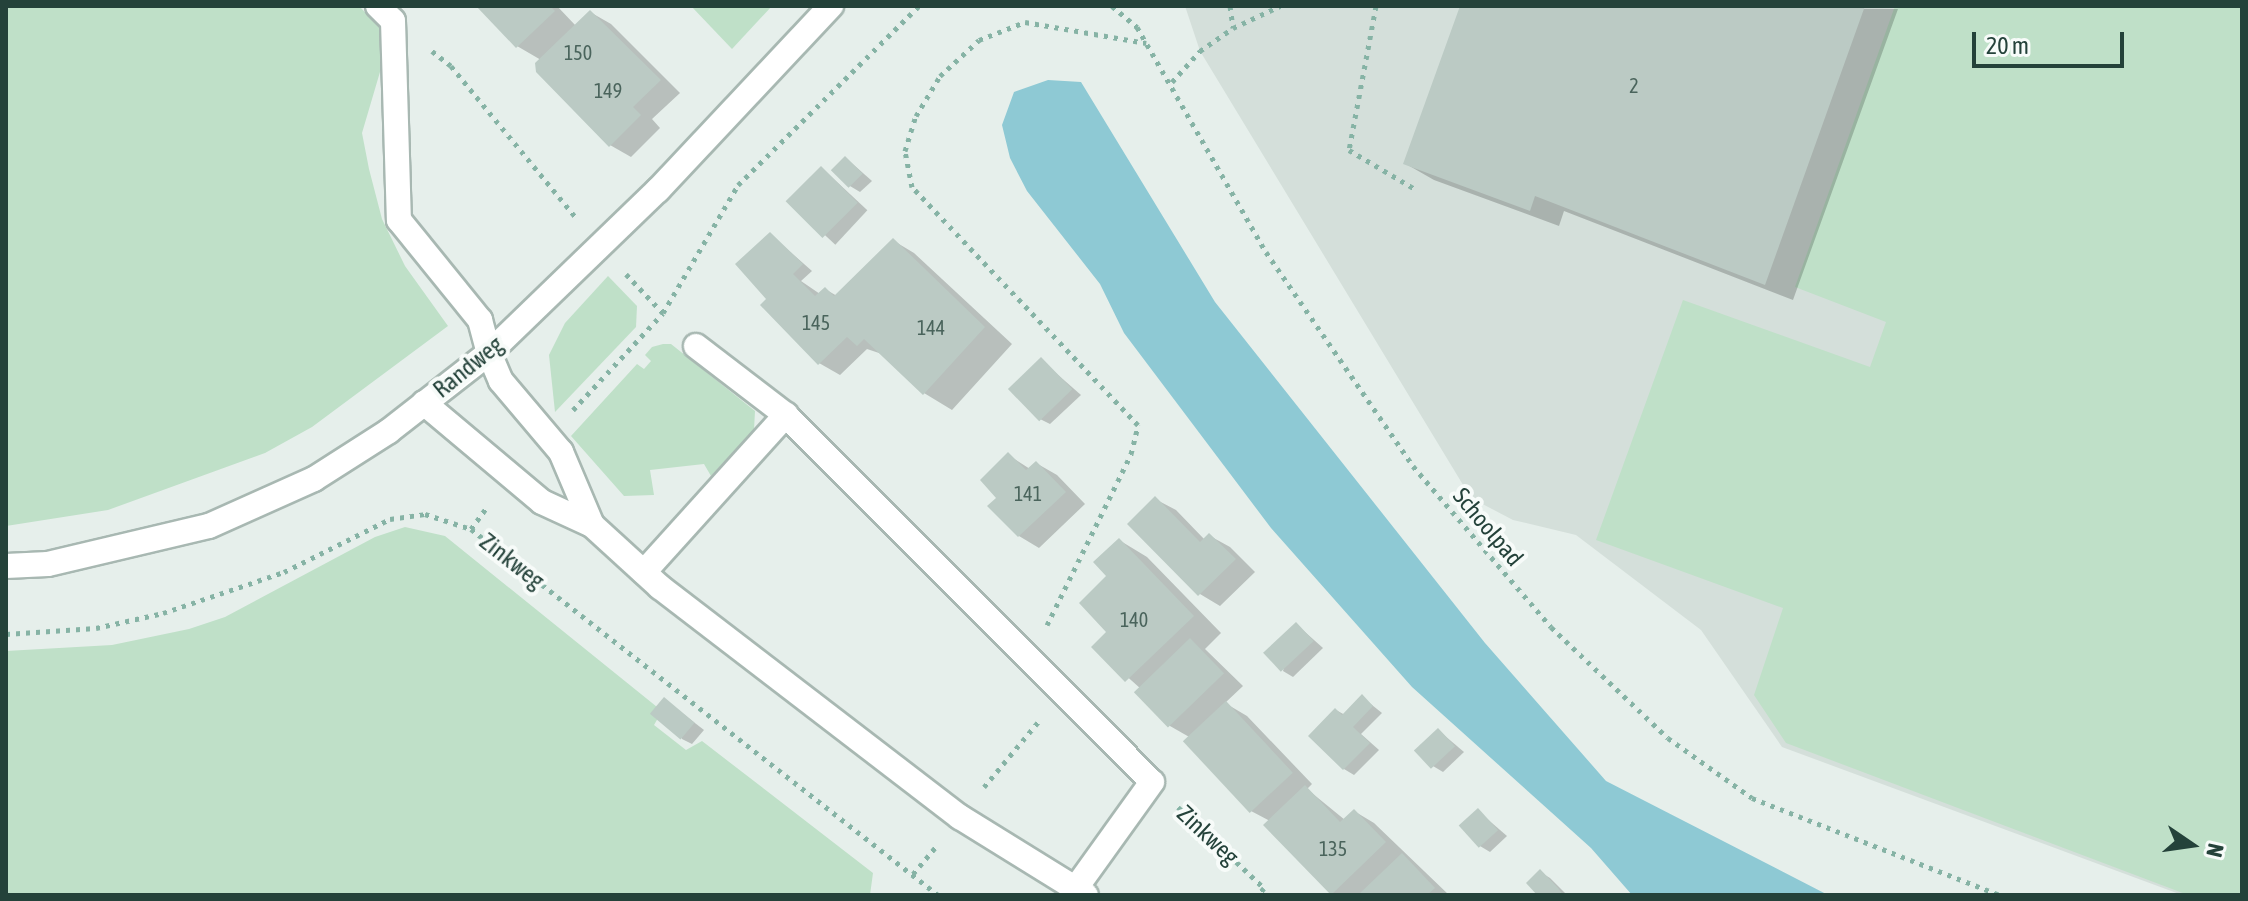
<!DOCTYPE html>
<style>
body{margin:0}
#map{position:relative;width:2248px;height:901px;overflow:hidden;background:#e6efeb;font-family:"Asap Condensed",sans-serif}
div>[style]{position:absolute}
.built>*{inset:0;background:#d4dfda}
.green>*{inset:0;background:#bfe0c8}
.water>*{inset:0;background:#8ec9d4}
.shadow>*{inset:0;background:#0003;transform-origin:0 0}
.building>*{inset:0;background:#bbcac4;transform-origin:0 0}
.path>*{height:5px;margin-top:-2.5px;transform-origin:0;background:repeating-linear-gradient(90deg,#86b3a5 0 4px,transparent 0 10px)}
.roads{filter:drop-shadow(2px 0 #a8b8b2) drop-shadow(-2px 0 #a8b8b2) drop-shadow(0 2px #a8b8b2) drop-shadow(0 -2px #a8b8b2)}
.minor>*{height:24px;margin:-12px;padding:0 12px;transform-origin:12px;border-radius:12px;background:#fff}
.tertiary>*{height:24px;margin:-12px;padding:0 12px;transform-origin:12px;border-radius:12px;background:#fff}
span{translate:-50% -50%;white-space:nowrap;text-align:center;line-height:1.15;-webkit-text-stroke:8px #f7fbf9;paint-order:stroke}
.number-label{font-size:20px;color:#4a645c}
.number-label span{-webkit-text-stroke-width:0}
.street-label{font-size:24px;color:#24423a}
.frame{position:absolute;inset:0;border:8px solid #24423a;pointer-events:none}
.north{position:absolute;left:2152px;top:805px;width:80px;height:80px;-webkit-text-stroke:6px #f7fbf9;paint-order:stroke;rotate:103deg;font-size:22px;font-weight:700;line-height:32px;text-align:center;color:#24423a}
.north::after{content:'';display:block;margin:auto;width:28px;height:36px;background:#24423a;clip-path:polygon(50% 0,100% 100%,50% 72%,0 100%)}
.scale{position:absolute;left:1972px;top:32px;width:152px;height:36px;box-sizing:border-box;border:4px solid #24423a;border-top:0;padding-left:10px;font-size:24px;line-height:28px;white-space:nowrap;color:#24423a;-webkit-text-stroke:6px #f7fbf9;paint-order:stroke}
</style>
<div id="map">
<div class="built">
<i style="clip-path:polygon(1185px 6px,2242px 6px,2242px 895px,2182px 895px,1782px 747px,1701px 630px,1576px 535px,1513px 520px,1471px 498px,1200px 51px)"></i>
</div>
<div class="green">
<i style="clip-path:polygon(6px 6px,359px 6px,390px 38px,362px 133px,369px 169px,382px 219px,405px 266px,448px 326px,312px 427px,265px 453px,108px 510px,6px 526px)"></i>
<i style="clip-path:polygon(691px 6px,772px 6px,732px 49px)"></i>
<i style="clip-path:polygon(1895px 6px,2242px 6px,2242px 895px,2188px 895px,1786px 743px,1754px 695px,1783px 608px,1596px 540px,1683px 300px,1870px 367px,1886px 322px,1795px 287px)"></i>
<i style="clip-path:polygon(608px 276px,637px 306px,636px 327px,555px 412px,549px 355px,565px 323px)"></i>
<i style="clip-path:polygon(663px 344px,671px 344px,755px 411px,754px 430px,711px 476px,704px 464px,650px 470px,654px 495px,624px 496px,571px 436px,637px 364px,644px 369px,651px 361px,645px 355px,652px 347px)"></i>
<i style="clip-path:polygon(405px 527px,445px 536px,662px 711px,654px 725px,686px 750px,702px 741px,873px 873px,870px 895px,6px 895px,6px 651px,112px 645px,189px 629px,225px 617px,375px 537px)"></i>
</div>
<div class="water">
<i style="clip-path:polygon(1048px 80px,1081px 82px,1215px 302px,1485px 643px,1606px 781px,1828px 895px,1632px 895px,1591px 848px,1412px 687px,1271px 528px,1124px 333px,1100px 284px,1027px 191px,1010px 158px,1002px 125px,1014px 92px)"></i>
</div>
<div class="shadow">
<i style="clip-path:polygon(479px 6px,557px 6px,576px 26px,590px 12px,611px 24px,680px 93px,652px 119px,660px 128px,631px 157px,610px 145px,541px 60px,517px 46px)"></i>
<i style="clip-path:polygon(1462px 6px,1898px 9px,1793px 300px,1564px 211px,1559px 226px,1434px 180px,1406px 164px)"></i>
<i style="clip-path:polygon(846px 158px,872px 181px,860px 192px,850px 186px)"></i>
<i style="left:822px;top:168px;width:62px;height:47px;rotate:43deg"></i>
<i style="clip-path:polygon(770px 234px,812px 271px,801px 281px,820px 294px,825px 289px,837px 296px,894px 241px,914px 253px,1012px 344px,952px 410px,924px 393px,882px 354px,867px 349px,840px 375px,819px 363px,770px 299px)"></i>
<i style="clip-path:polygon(1041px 360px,1081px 395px,1050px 424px,1040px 419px)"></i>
<i style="clip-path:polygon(1008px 455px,1030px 469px,1036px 463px,1057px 475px,1085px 504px,1039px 548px,1019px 536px,999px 498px)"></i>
<i style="clip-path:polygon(1155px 499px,1176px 510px,1205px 540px,1210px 536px,1230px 547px,1255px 572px,1220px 606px,1200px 594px)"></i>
<i style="clip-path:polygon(1119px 540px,1147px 557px,1221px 633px,1205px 649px,1243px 686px,1225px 703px,1247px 716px,1312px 784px,1307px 789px,1345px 820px,1354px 811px,1374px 823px,1449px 895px,1332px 894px,1270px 821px,1251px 811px,1186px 742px,1191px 738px,1170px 726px,1141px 689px,1094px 647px,1109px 632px,1109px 576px)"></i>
<i style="clip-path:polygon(1296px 624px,1323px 648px,1293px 677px,1283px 671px)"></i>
<i style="clip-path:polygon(1362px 697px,1382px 713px,1361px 734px,1379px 750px,1354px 775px,1344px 769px,1336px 710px,1345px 715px)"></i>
<i style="clip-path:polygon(664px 699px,704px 730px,692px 744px,682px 739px)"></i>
<i style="clip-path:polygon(1438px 730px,1464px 752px,1443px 772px,1433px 766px)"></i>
<i style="clip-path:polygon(1478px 811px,1507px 836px,1490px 852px,1480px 846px)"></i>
<i style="clip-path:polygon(1540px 872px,1550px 878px,1567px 895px,1539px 895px)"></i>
</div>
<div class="building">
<i style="clip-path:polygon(476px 6px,550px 6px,555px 11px,516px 48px)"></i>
<i style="clip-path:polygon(1460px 6px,1865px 6px,1765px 285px,1535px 196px,1530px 211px,1403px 164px)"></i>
<i style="clip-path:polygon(590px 10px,661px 80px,633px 107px,641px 115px,609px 147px,536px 72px,535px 63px)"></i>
<i style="left:845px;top:156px;width:25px;height:20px;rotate:45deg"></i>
<i style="left:821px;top:166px;width:52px;height:50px;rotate:45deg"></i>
<i style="clip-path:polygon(770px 232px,803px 264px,793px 274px,815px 296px,825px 287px,834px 296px,893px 238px,985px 327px,923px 395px,864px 339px,857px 346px,847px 337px,818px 365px,760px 305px,766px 299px,735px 264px)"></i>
<i style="left:1041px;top:357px;width:45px;height:46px;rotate:46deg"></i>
<i style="clip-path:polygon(1008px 452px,1026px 470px,1036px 461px,1066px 492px,1018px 537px,987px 506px,996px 498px,980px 480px)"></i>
<i style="clip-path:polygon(1155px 496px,1200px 542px,1209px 533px,1236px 559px,1198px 596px,1127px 524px)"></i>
<i style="clip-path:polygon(1119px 538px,1194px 616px,1125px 682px,1091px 647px,1106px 632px,1079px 603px,1106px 576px,1093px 562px)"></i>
<i style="left:1296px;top:622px;width:26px;height:45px;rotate:47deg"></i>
<i style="left:1190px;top:638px;width:49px;height:78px;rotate:46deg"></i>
<i style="clip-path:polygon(1362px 694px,1373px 706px,1353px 727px,1370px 743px,1343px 770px,1308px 736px,1335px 708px,1342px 715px)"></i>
<i style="left:664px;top:697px;width:40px;height:22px;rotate:40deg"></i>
<i style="left:1226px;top:701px;width:98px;height:59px;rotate:47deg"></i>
<i style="left:1438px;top:728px;width:25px;height:33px;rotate:47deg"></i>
<i style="clip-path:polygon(1305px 785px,1340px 822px,1354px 809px,1386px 842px,1331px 895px,1263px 825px)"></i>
<i style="left:1478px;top:808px;width:30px;height:26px;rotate:48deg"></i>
<i style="clip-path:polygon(1402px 853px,1435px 888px,1427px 895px,1358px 895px)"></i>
<i style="clip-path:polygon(1540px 869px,1558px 888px,1563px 895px,1537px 895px,1526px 883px)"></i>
</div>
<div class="path">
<i style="left:1112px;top:6px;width:33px;rotate:40deg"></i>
<i style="left:1137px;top:27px;width:259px;rotate:60.2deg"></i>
<i style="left:1266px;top:252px;width:260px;rotate:55.5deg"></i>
<i style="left:1413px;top:466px;width:212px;rotate:49.4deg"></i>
<i style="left:1551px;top:627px;width:161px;rotate:43.5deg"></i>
<i style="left:1668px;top:738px;width:103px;rotate:35.5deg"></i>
<i style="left:1752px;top:798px;width:265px;rotate:21.4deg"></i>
<i style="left:1230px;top:6px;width:22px;rotate:82deg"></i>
<i style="left:1376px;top:6px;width:147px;rotate:100.6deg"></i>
<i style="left:1349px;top:150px;width:77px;rotate:30.6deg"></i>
<i style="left:432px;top:51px;width:24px;rotate:38deg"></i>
<i style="left:451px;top:66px;width:198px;rotate:50.5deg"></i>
<i style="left:1172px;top:82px;width:42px;rotate:-47.9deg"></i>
<i style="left:1200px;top:51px;width:40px;rotate:-34.9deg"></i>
<i style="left:1233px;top:28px;width:52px;rotate:-25.1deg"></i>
<i style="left:626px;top:274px;width:54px;rotate:46.5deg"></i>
<i style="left:573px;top:410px;width:132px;rotate:-47.1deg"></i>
<i style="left:663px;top:313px;width:148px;rotate:-59.6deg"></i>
<i style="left:738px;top:185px;width:255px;rotate:-44.7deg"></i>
<i style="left:471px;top:529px;width:27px;rotate:-54deg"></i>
<i style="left:1047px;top:625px;width:191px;rotate:-63.8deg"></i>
<i style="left:1131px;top:454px;width:30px;rotate:-76deg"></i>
<i style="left:1138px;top:425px;width:328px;rotate:-133.5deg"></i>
<i style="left:912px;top:187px;width:37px;rotate:-101deg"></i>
<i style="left:905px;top:151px;width:37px;rotate:-73deg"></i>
<i style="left:916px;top:116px;width:47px;rotate:-59deg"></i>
<i style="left:940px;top:76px;width:53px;rotate:-42.7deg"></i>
<i style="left:979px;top:40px;width:49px;rotate:-21.4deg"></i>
<i style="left:1025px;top:22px;width:123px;rotate:9.8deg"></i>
<i style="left:6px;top:634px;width:90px;rotate:-3.8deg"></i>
<i style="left:96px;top:628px;width:69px;rotate:-12.6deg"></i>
<i style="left:163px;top:613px;width:128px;rotate:-18.7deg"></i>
<i style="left:284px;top:572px;width:119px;rotate:-26.6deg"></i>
<i style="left:390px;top:519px;width:35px;rotate:-8deg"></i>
<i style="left:425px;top:514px;width:48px;rotate:18.1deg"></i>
<i style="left:471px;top:529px;width:593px;rotate:38.09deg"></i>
<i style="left:984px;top:787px;width:86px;rotate:-50.2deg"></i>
<i style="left:1178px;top:807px;width:118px;rotate:43.3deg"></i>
<i style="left:1264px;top:888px;width:9px;rotate:131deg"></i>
<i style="left:913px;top:874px;width:38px;rotate:-50deg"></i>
</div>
<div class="roads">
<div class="minor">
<i style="left:378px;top:6px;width:21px;rotate:45deg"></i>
<i style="left:393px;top:21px;width:199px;rotate:88.3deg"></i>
<i style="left:399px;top:220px;width:129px;rotate:51deg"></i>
<i style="left:480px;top:320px;width:34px;rotate:75deg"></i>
<i style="left:696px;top:346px;width:113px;rotate:37.5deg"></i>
<i style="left:786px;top:415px;width:518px;rotate:45.08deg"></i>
<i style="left:1152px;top:782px;width:132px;rotate:125.7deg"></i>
<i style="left:644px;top:572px;width:212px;rotate:-47.9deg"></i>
</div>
<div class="tertiary">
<i style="left:489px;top:353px;width:30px;rotate:67deg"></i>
<i style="left:501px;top:381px;width:93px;rotate:49.8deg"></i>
<i style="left:561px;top:452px;width:79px;rotate:67deg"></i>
<i style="left:424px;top:403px;width:154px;rotate:40deg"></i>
<i style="left:542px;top:502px;width:55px;rotate:24.7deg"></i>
<i style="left:592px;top:525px;width:92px;rotate:42.4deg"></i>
<i style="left:660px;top:587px;width:378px;rotate:37.5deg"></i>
<i style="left:960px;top:817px;width:148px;rotate:31.8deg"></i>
<i style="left:6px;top:566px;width:42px;rotate:-2.7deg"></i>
<i style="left:48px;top:564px;width:165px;rotate:-13.3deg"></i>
<i style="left:209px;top:526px;width:115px;rotate:-24.1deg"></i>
<i style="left:314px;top:479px;width:89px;rotate:-32.6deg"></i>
<i style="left:389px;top:431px;width:127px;rotate:-38deg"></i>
<i style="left:489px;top:353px;width:235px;rotate:-44deg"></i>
<i style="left:658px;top:190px;width:253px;rotate:-46.8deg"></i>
</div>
</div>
<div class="number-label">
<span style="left:578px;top:52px">150</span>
<span style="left:1634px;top:85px">2</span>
<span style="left:608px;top:90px">149</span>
<span style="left:816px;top:322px">145</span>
<span style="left:931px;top:327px">144</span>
<span style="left:1028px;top:493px">141</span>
<span style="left:1134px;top:619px">140</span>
<span style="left:1333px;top:848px">135</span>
</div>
<div class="street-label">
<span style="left:468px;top:367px;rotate:-39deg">Randweg</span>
<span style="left:1488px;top:527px;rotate:50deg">Schoolpad</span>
<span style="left:512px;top:561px;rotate:38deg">Zinkweg</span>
<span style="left:1208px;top:835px;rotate:43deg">Zinkweg</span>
</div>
<div class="frame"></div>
<div class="north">N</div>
<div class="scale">20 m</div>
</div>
